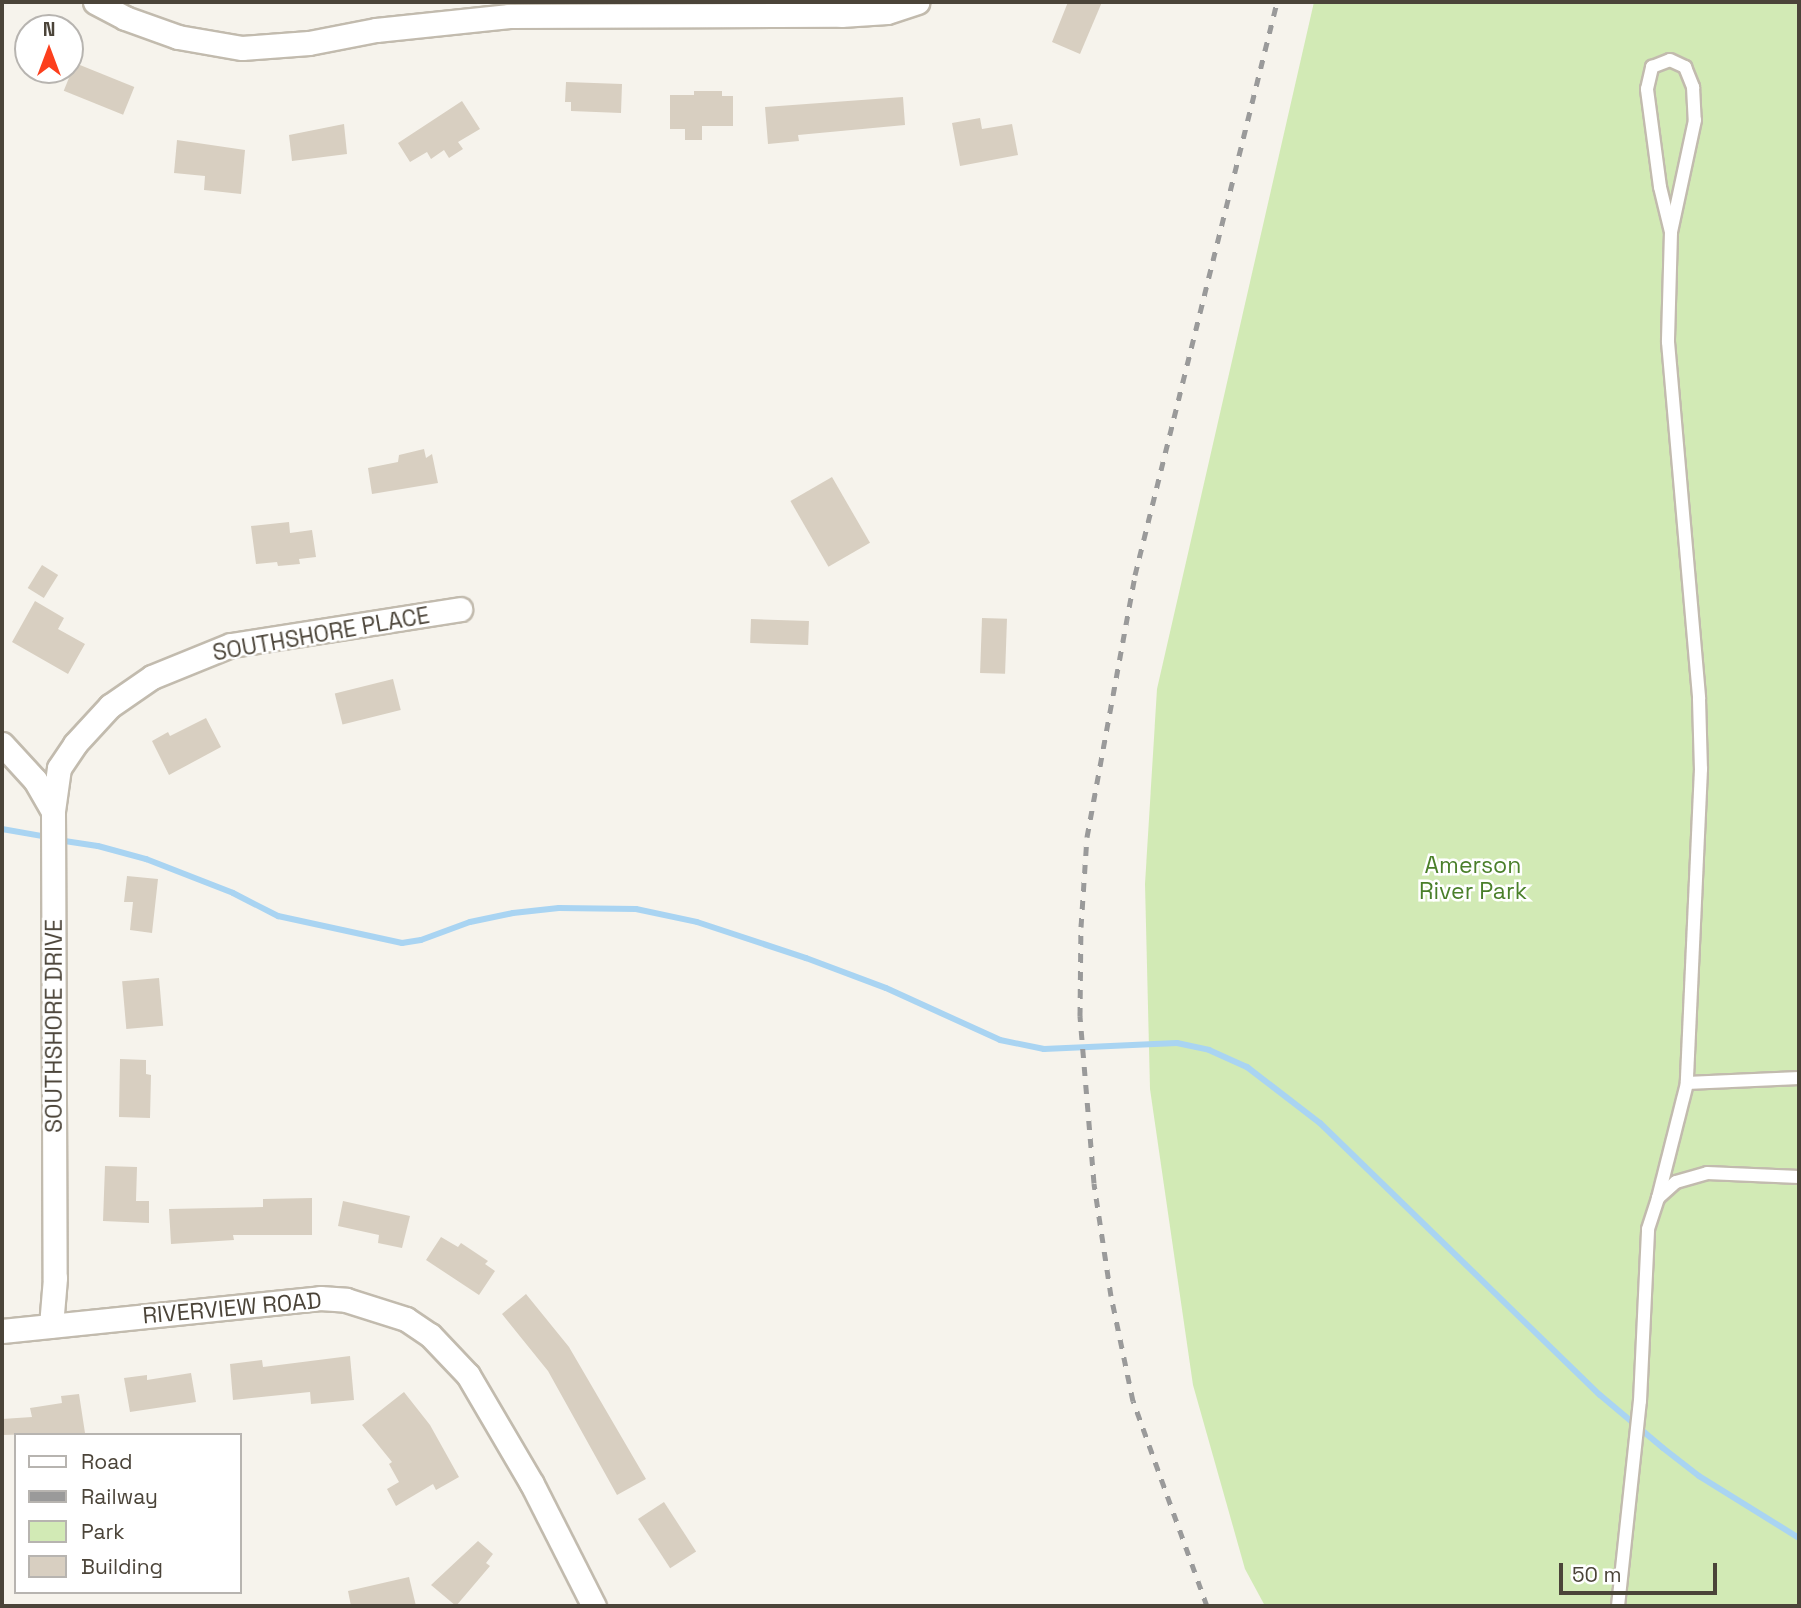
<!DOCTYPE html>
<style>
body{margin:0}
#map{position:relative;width:1801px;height:1608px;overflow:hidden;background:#f6f3ec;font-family:"Space Grotesk",sans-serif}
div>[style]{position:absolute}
.green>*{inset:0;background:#d2eab5}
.stream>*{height:6px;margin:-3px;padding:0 3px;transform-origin:3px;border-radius:3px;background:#a9d4f2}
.building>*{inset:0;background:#d8cfc1;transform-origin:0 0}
.roads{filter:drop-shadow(2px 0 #c2bbae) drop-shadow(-2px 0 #c2bbae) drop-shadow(0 2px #c2bbae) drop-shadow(0 -2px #c2bbae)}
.lane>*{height:12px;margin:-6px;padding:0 6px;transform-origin:6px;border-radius:6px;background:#fff}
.street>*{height:23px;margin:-11.5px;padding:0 11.5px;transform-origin:11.5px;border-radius:11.5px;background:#fff}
.rail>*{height:5px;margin-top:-2.5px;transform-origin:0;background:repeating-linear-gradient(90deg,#9a9a9a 0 9px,transparent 0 18px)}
span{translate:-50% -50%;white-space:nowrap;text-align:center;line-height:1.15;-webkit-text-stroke:5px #fff;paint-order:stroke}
.street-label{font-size:23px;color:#4b4439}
.park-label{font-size:23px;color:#4a7f2a}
.frame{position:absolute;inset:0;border:4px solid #4b4439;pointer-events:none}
.legend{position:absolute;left:14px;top:1433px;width:228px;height:161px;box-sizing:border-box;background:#fff;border:2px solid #b7b4b0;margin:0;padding:9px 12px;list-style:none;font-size:21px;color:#4b4439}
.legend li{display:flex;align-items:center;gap:14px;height:35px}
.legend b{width:35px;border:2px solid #b7b4b0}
.north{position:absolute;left:14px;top:14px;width:70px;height:70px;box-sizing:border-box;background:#fff;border:2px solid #b7b4b0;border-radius:50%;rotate:0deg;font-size:19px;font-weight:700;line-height:28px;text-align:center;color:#4b4439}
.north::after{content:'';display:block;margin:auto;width:24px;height:32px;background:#fc3f1d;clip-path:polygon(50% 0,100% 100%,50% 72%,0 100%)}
.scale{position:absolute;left:1559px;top:1563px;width:158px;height:32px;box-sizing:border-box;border:4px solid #4b4439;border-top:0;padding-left:9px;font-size:21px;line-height:24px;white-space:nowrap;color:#4b4439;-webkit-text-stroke:5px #fff;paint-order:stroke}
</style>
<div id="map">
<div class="green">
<i style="clip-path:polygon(1314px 2px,1799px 2px,1799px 1606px,1265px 1606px,1245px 1569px,1193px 1385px,1150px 1089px,1145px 884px,1157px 689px)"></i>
</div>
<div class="stream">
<i style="left:2px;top:829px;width:47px;rotate:9.9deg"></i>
<i style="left:58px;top:840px;width:40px;rotate:8.5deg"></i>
<i style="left:98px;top:846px;width:50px;rotate:15.2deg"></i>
<i style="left:146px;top:859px;width:93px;rotate:21.3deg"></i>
<i style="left:233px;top:893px;width:51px;rotate:27.1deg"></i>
<i style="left:278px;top:916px;width:127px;rotate:12.3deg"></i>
<i style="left:402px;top:943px;width:19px;rotate:-9deg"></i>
<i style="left:421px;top:940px;width:52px;rotate:-20.2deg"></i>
<i style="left:470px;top:922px;width:44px;rotate:-11.8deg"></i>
<i style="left:513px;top:913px;width:46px;rotate:-6.2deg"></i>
<i style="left:559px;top:908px;width:77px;rotate:0.7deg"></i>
<i style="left:636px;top:909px;width:62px;rotate:12deg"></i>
<i style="left:697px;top:922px;width:115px;rotate:18.3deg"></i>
<i style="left:806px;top:958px;width:85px;rotate:20.6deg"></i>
<i style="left:886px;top:988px;width:125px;rotate:24.5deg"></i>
<i style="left:1000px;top:1040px;width:45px;rotate:11.6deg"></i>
<i style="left:1044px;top:1049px;width:133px;rotate:-2.6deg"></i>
<i style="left:1177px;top:1043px;width:33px;rotate:12deg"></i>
<i style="left:1209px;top:1050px;width:42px;rotate:24.1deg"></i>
<i style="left:1247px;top:1067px;width:92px;rotate:37.5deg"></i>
<i style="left:1320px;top:1123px;width:390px;rotate:44.2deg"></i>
<i style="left:1600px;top:1395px;width:82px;rotate:40.1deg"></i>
<i style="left:1663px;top:1448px;width:46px;rotate:37.9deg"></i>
<i style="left:1699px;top:1476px;width:118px;rotate:31.8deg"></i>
</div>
<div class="building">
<i style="clip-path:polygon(1068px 2px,1102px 2px,1080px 54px,1052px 42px)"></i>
<i style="left:75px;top:63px;width:64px;height:30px;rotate:22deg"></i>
<i style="clip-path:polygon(566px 82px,622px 84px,621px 113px,571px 111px,571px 102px,565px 102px)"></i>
<i style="clip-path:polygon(694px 91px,722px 91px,722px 96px,733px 96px,733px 126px,702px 126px,702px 140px,685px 140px,685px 129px,670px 129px,670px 95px,694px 95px)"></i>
<i style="clip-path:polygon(903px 97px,905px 125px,798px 135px,799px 141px,768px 144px,765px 107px)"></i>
<i style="clip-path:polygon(462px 101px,480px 129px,458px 142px,463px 149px,449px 158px,444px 150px,431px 159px,427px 152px,410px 162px,398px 143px)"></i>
<i style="clip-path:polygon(980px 118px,982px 129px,1012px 124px,1018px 155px,960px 166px,952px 123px)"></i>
<i style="clip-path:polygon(344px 124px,347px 154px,292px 161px,289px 135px)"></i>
<i style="clip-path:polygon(177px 140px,245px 150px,241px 194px,204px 190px,205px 176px,174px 173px)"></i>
<i style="clip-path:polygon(424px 449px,426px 458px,432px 454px,438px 483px,372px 494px,368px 468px,398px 462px,399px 455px)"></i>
<i style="left:832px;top:477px;width:76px;height:48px;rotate:60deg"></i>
<i style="clip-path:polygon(289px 522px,290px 533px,312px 530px,316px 557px,299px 559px,300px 564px,278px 566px,277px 562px,256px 564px,251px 526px)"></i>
<i style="left:42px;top:565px;width:19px;height:27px;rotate:32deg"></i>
<i style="clip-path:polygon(35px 601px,64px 618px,58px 629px,85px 644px,68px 674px,12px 642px)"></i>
<i style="left:982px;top:618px;width:25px;height:55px;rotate:2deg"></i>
<i style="left:751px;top:619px;width:58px;height:24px;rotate:2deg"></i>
<i style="left:393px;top:679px;width:32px;height:60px;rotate:76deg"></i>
<i style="clip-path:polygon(206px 718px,221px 747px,169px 775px,152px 741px,168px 732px,170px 736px)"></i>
<i style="clip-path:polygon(127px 876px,158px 879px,152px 933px,130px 930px,133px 902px,124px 902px)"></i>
<i style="left:159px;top:978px;width:48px;height:37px;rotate:85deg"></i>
<i style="clip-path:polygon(120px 1059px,146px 1060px,146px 1074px,151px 1075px,150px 1118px,119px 1117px)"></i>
<i style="clip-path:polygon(105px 1166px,137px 1167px,136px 1201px,149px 1201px,149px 1223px,103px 1221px)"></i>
<i style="clip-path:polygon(312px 1198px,312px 1235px,233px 1235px,234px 1240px,171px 1244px,169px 1209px,263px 1207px,263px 1199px)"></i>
<i style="clip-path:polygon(343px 1201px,410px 1216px,402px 1248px,378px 1243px,379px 1235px,338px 1226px)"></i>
<i style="clip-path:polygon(441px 1237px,458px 1247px,461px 1243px,488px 1261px,485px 1264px,495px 1271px,479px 1295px,426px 1260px)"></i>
<i style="clip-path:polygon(526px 1294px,569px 1347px,646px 1479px,617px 1495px,548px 1371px,502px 1314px)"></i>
<i style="clip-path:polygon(350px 1356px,354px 1400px,311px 1404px,310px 1392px,233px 1400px,230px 1364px,262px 1360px,263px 1367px)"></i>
<i style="clip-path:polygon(191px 1373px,196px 1402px,130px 1412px,124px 1378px,147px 1375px,147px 1380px)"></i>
<i style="clip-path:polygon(404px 1392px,430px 1425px,459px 1477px,436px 1490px,433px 1484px,396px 1506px,387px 1489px,399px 1482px,389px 1464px,392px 1462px,362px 1425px)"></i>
<i style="clip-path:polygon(79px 1394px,85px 1433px,2px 1435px,2px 1419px,32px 1417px,30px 1408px,62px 1403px,61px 1396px)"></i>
<i style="left:664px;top:1502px;width:59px;height:31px;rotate:57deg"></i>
<i style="clip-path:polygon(478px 1541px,493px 1554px,486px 1563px,490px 1566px,456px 1606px,431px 1585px)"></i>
<i style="clip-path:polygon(409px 1577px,416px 1606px,351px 1606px,348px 1591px)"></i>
</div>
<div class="roads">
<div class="lane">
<i style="left:1671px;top:232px;width:46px;rotate:-103.7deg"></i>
<i style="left:1660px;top:187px;width:99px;rotate:-97.6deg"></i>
<i style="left:1647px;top:89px;width:23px;rotate:-77deg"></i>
<i style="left:1652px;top:67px;width:19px;rotate:-21deg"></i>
<i style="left:1670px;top:60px;width:17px;rotate:25deg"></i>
<i style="left:1685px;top:67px;width:22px;rotate:68deg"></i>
<i style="left:1693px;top:87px;width:33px;rotate:87deg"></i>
<i style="left:1695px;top:120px;width:115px;rotate:102.1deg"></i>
<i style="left:1671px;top:232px;width:110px;rotate:91.6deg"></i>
<i style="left:1668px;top:342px;width:358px;rotate:85deg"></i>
<i style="left:1699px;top:699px;width:70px;rotate:88.4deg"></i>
<i style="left:1701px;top:769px;width:314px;rotate:92.6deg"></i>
<i style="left:1687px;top:1083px;width:112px;rotate:-2.6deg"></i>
<i style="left:1658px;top:1198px;width:119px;rotate:-75.8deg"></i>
<i style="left:1618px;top:1606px;width:206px;rotate:-83.9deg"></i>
<i style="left:1640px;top:1401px;width:172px;rotate:-87.3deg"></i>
<i style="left:1648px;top:1229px;width:33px;rotate:-72deg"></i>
<i style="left:1658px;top:1198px;width:24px;rotate:-42deg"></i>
<i style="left:1676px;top:1182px;width:32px;rotate:-16deg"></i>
<i style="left:1707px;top:1173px;width:92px;rotate:2.5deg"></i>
</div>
<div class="street">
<i style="left:95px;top:2px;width:34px;rotate:28deg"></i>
<i style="left:125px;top:18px;width:56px;rotate:19.7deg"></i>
<i style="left:178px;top:37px;width:65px;rotate:9.8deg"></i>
<i style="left:242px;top:48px;width:67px;rotate:-4.3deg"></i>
<i style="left:309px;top:43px;width:68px;rotate:-11deg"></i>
<i style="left:376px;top:30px;width:134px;rotate:-6deg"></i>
<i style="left:509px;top:16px;width:332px;rotate:-0.2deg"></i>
<i style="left:841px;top:15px;width:46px;rotate:-3.7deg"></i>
<i style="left:887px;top:12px;width:32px;rotate:-18deg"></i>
<i style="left:2px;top:744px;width:49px;rotate:47.5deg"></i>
<i style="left:35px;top:780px;width:36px;rotate:60deg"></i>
<i style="left:53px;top:811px;width:467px;rotate:89.8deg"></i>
<i style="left:55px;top:1278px;width:48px;rotate:94.8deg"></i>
<i style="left:53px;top:811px;width:43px;rotate:-82.1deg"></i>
<i style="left:59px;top:768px;width:29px;rotate:-56deg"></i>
<i style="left:75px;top:744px;width:52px;rotate:-47.4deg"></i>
<i style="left:110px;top:706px;width:51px;rotate:-34.6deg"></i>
<i style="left:152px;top:677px;width:85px;rotate:-22.1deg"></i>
<i style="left:231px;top:645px;width:232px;rotate:-8.9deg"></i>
<i style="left:2px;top:1331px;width:320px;rotate:-5.9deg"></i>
<i style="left:320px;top:1298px;width:26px;rotate:4deg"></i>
<i style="left:346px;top:1300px;width:63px;rotate:17.6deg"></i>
<i style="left:406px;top:1319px;width:29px;rotate:34deg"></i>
<i style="left:430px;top:1335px;width:55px;rotate:46.5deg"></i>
<i style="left:468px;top:1375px;width:126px;rotate:59.6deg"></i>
<i style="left:532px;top:1484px;width:137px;rotate:63.1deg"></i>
</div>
</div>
<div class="rail">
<i style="left:1207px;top:1606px;width:218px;rotate:-109.8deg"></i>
<i style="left:1133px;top:1401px;width:107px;rotate:-101.8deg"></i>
<i style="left:1111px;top:1296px;width:114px;rotate:-98.6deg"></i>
<i style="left:1094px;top:1183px;width:168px;rotate:-94.8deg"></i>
<i style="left:1080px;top:1016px;width:89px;rotate:-89.4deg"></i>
<i style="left:1081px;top:927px;width:90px;rotate:-86.2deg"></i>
<i style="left:1087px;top:837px;width:266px;rotate:-79.6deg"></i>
<i style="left:1135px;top:575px;width:590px;rotate:-76.08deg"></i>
</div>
<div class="street-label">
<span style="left:321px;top:634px;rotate:-10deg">SOUTHSHORE PLACE</span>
<span style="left:54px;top:1026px;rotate:-90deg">SOUTHSHORE DRIVE</span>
<span style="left:232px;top:1308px;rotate:-5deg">RIVERVIEW ROAD</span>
</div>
<div class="park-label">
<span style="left:1473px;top:878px">Amerson<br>River Park</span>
</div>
<div class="frame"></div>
<ul class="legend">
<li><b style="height:9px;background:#fff"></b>Road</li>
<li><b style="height:9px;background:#9a9a9a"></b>Railway</li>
<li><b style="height:19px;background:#d2eab5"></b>Park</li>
<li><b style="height:19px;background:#d8cfc1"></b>Building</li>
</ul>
<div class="north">N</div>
<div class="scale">50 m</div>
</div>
